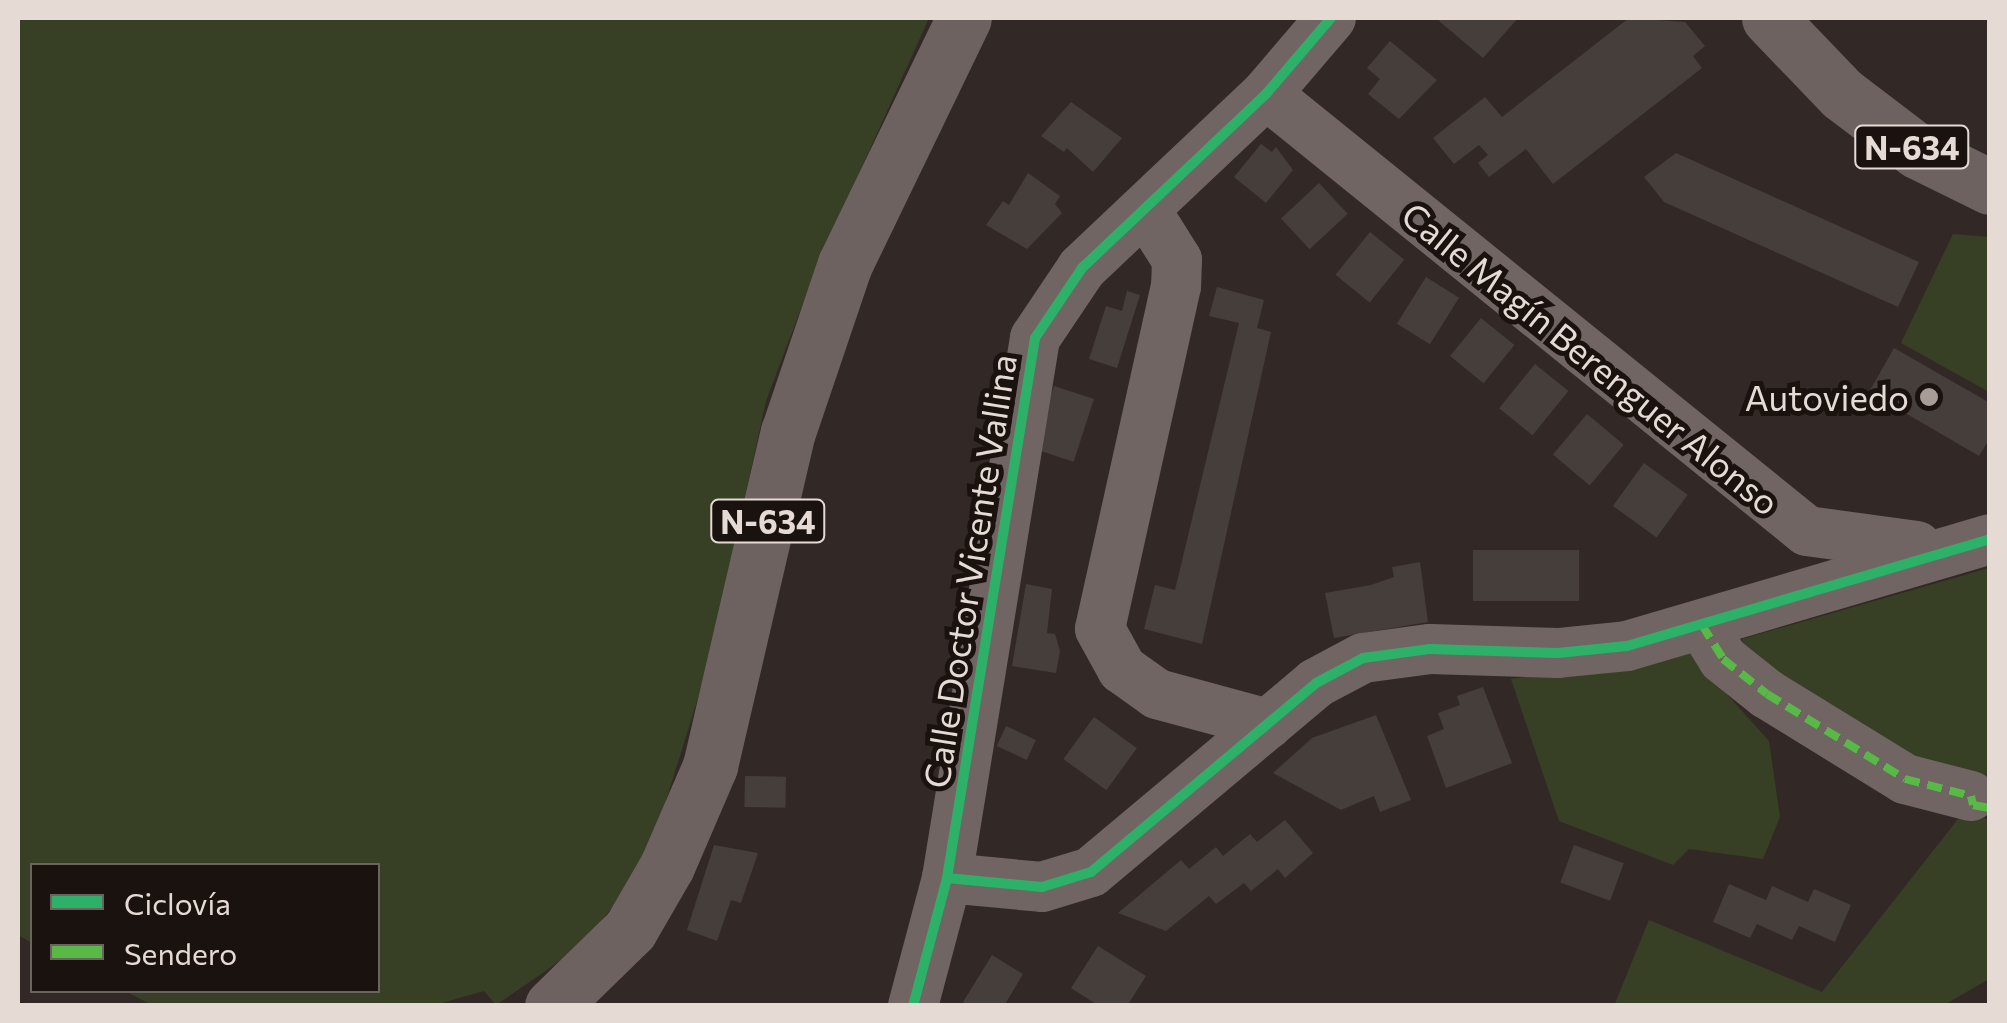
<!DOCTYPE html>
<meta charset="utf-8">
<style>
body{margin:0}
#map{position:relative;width:2007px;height:1023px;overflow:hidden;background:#322926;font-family:Commissioner,sans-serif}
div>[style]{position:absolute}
.green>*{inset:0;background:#374025}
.building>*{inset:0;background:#453e3b;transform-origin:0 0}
.minor>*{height:50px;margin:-25px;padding:0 25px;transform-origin:25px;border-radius:25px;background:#706563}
.highway>*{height:55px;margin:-27.5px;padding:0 27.5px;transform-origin:27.5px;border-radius:27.5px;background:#6e6260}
.quiet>*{height:8px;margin-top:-4px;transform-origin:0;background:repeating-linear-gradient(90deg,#58b947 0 15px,transparent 0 23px)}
.cycleway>*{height:10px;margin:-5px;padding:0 5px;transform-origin:5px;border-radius:5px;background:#2db169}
.dots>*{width:28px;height:28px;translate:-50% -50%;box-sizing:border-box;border:5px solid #1a120f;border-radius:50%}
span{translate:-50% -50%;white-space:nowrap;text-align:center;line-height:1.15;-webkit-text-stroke:10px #1a120f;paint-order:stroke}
.shield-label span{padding:2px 8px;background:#1a120f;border:2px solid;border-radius:8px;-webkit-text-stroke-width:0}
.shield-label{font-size:32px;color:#e6dad5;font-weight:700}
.street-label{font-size:35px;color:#e6dad5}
.poi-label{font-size:35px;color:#e6dad5}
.right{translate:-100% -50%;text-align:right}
.frame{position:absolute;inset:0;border:20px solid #e6dad5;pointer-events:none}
.legend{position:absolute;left:30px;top:863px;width:350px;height:130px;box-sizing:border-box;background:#1a120f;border:2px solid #6c625e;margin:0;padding:12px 18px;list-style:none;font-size:30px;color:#e6dad5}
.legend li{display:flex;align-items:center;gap:20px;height:50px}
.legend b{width:50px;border:2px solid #6c625e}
</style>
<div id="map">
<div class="green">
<i style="clip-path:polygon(18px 18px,929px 18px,816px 269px,766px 401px,708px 666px,653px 842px,617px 902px,576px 950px,496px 1005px,484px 991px,431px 1006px,154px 1006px,125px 991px,378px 990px,378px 866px,32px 866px,32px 943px,18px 935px)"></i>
<i style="clip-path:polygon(1953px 234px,1989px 237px,1989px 392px,1901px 343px)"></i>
<i style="clip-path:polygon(1989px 568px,1989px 801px,1744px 652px,1742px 639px)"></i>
<i style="clip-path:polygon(1689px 652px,1769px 741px,1780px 817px,1763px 859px,1689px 849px,1673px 865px,1559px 821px,1511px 679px)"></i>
<i style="clip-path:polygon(1962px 814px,1989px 819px,1989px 979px,1944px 1005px,1614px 1006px,1649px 920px,1822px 992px)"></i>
</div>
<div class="building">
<i style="clip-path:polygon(1442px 18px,1518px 18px,1483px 58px,1439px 21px)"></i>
<i style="clip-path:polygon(1629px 18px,1685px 22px,1705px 46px,1693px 56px,1702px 68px,1553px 184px,1526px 149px,1489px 177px,1478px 163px,1488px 155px,1479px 145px,1454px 164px,1433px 138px,1485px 97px,1502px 117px)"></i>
<i style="clip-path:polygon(1390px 41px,1437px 80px,1399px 119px,1368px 94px,1380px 79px,1367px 68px)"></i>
<i style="clip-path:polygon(1071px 102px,1122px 138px,1093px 172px,1067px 148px,1064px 152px,1041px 136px)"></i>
<i style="clip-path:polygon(1261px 144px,1272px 152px,1276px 147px,1293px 170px,1266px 203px,1234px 177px)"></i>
<i style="clip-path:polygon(1676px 153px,1919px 262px,1898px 307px,1664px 202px,1644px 177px)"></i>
<i style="clip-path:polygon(1028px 173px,1060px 196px,1055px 204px,1062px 213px,1027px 249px,986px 225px,1003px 201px,1009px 205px)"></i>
<i style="left:1319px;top:183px;width:42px;height:52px;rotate:47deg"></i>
<i style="left:1370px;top:232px;width:44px;height:55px;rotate:39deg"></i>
<i style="left:1426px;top:277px;width:39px;height:55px;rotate:32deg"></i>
<i style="clip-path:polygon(1217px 287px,1264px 300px,1257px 328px,1271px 332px,1202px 644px,1144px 629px,1155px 585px,1175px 590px,1239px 323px,1209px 316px)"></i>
<i style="clip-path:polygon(1127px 291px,1140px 295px,1117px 368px,1089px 359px,1106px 306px,1122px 311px)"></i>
<i style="left:1481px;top:318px;width:43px;height:49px;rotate:39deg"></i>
<i style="clip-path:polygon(1894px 348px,1990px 403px,1990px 438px,1979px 456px,1869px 392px)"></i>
<i style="left:1535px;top:364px;width:43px;height:57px;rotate:39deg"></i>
<i style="left:1054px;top:386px;width:42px;height:66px;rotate:18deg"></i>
<i style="left:1587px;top:414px;width:48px;height:53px;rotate:40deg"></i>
<i style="left:1644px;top:463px;width:54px;height:53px;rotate:36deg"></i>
<i style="left:1473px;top:550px;width:106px;height:51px"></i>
<i style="clip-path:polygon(1420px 562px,1428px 622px,1334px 638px,1325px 593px,1371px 585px,1394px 577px,1392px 567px)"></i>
<i style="clip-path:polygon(1026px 584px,1052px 589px,1047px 633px,1055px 634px,1060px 651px,1056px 673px,1012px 666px)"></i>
<i style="clip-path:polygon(1483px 687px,1512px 763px,1446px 788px,1427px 736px,1444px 729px,1438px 713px,1460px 705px,1457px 696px)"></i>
<i style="clip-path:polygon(1376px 715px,1411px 800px,1380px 812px,1374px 796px,1341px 810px,1273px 773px,1312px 738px)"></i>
<i style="left:1094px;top:717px;width:53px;height:52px;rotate:36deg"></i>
<i style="left:1006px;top:726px;width:33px;height:22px;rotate:25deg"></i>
<i style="left:745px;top:776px;width:41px;height:31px;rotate:1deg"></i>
<i style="clip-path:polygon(1285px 820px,1313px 853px,1285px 878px,1278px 869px,1251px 891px,1244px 883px,1216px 904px,1209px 896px,1166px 931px,1118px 913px,1181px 860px,1189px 869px,1216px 847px,1223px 856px,1250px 834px,1257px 842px)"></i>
<i style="clip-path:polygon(714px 845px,758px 853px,741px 903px,731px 900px,717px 941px,687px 930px)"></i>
<i style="left:1574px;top:845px;width:53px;height:40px;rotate:20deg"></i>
<i style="clip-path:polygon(1729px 884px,1766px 900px,1772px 886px,1808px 902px,1814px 889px,1851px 905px,1835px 942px,1799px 926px,1792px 940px,1757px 924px,1750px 938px,1713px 922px)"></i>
<i style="clip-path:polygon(1098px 946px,1146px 976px,1127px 1006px,1099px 1006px,1071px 988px)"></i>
<i style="clip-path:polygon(992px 955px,1023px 974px,1004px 1006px,969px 1006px,963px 1002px)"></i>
</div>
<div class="minor">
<i style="left:1266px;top:94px;width:695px;rotate:38.93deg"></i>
<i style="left:1807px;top:531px;width:111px;rotate:7.8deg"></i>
<i style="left:1145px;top:209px;width:60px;rotate:57.9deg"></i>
<i style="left:1177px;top:260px;width:26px;rotate:92deg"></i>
<i style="left:1176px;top:286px;width:351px;rotate:102.5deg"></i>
<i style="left:1100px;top:629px;width:46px;rotate:61.2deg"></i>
<i style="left:1122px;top:669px;width:43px;rotate:35.5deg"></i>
<i style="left:1157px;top:694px;width:115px;rotate:15.1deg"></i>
<i style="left:1702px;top:625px;width:40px;rotate:58deg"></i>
<i style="left:1723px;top:659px;width:56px;rotate:38.5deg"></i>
<i style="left:1767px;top:694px;width:162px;rotate:31.6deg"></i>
<i style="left:1905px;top:779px;width:68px;rotate:14.4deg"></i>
<i style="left:947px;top:878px;width:95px;rotate:5.4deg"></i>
<i style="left:1042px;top:887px;width:51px;rotate:-17deg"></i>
<i style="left:1091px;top:872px;width:294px;rotate:-40deg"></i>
<i style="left:1316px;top:683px;width:53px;rotate:-28deg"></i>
<i style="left:1363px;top:658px;width:68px;rotate:-7.7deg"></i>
<i style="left:1430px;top:649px;width:128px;rotate:1.8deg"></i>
<i style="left:1558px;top:653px;width:69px;rotate:-5.8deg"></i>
<i style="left:1627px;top:646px;width:378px;rotate:-16.4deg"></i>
<i style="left:913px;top:1006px;width:132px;rotate:-75.1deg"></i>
<i style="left:947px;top:878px;width:547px;rotate:-80.74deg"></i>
<i style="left:1035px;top:338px;width:84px;rotate:-56.1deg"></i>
<i style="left:1082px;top:268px;width:253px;rotate:-43.4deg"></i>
<i style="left:1266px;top:94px;width:100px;rotate:-49.5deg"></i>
</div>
<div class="highway">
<i style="left:1769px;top:18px;width:105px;rotate:46.2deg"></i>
<i style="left:1842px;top:94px;width:94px;rotate:37.2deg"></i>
<i style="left:1917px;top:151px;width:81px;rotate:26.3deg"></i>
<i style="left:552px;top:1006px;width:109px;rotate:-44.3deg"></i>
<i style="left:630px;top:930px;width:74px;rotate:-60deg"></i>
<i style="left:667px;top:866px;width:109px;rotate:-66.7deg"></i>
<i style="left:710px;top:766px;width:343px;rotate:-76.9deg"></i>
<i style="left:788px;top:432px;width:177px;rotate:-71.3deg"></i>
<i style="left:845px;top:264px;width:273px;rotate:-64.2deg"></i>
</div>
<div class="quiet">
<i style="left:1702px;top:625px;width:40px;rotate:58deg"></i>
<i style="left:1723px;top:659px;width:56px;rotate:38.5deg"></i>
<i style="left:1767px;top:694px;width:162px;rotate:31.6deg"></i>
<i style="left:1905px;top:779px;width:68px;rotate:14.4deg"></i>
<i style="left:1971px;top:796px;width:9px;rotate:77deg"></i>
<i style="left:1973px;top:805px;width:17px;rotate:10deg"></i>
</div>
<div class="cycleway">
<i style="left:947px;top:878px;width:95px;rotate:5.4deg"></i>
<i style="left:1042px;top:887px;width:51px;rotate:-17deg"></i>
<i style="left:1091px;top:872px;width:294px;rotate:-40deg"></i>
<i style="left:1316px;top:683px;width:53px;rotate:-28deg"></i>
<i style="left:1363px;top:658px;width:68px;rotate:-7.7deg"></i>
<i style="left:1430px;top:649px;width:128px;rotate:1.8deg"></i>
<i style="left:1558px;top:653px;width:69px;rotate:-5.8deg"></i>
<i style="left:1627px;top:646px;width:378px;rotate:-16.4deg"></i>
<i style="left:913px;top:1006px;width:132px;rotate:-75.1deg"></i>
<i style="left:947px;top:878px;width:547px;rotate:-80.74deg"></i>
<i style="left:1035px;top:338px;width:84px;rotate:-56.1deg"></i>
<i style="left:1082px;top:268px;width:253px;rotate:-43.4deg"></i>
<i style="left:1266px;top:94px;width:100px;rotate:-49.5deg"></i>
</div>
<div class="dots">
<i style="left:1929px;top:397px;background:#a79c98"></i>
</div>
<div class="shield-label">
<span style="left:1912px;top:147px">N-634</span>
<span style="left:768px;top:521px">N-634</span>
</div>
<div class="street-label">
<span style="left:1591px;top:358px;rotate:39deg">Calle Magín Berenguer Alonso</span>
<span style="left:969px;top:571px;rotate:-81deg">Calle Doctor Vicente Vallina</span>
</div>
<div class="poi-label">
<span class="right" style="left:1909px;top:397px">Autoviedo</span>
</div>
<div class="frame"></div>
<ul class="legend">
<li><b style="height:12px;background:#2db169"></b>Ciclovía</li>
<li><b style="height:12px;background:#58b947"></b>Sendero</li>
</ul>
</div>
